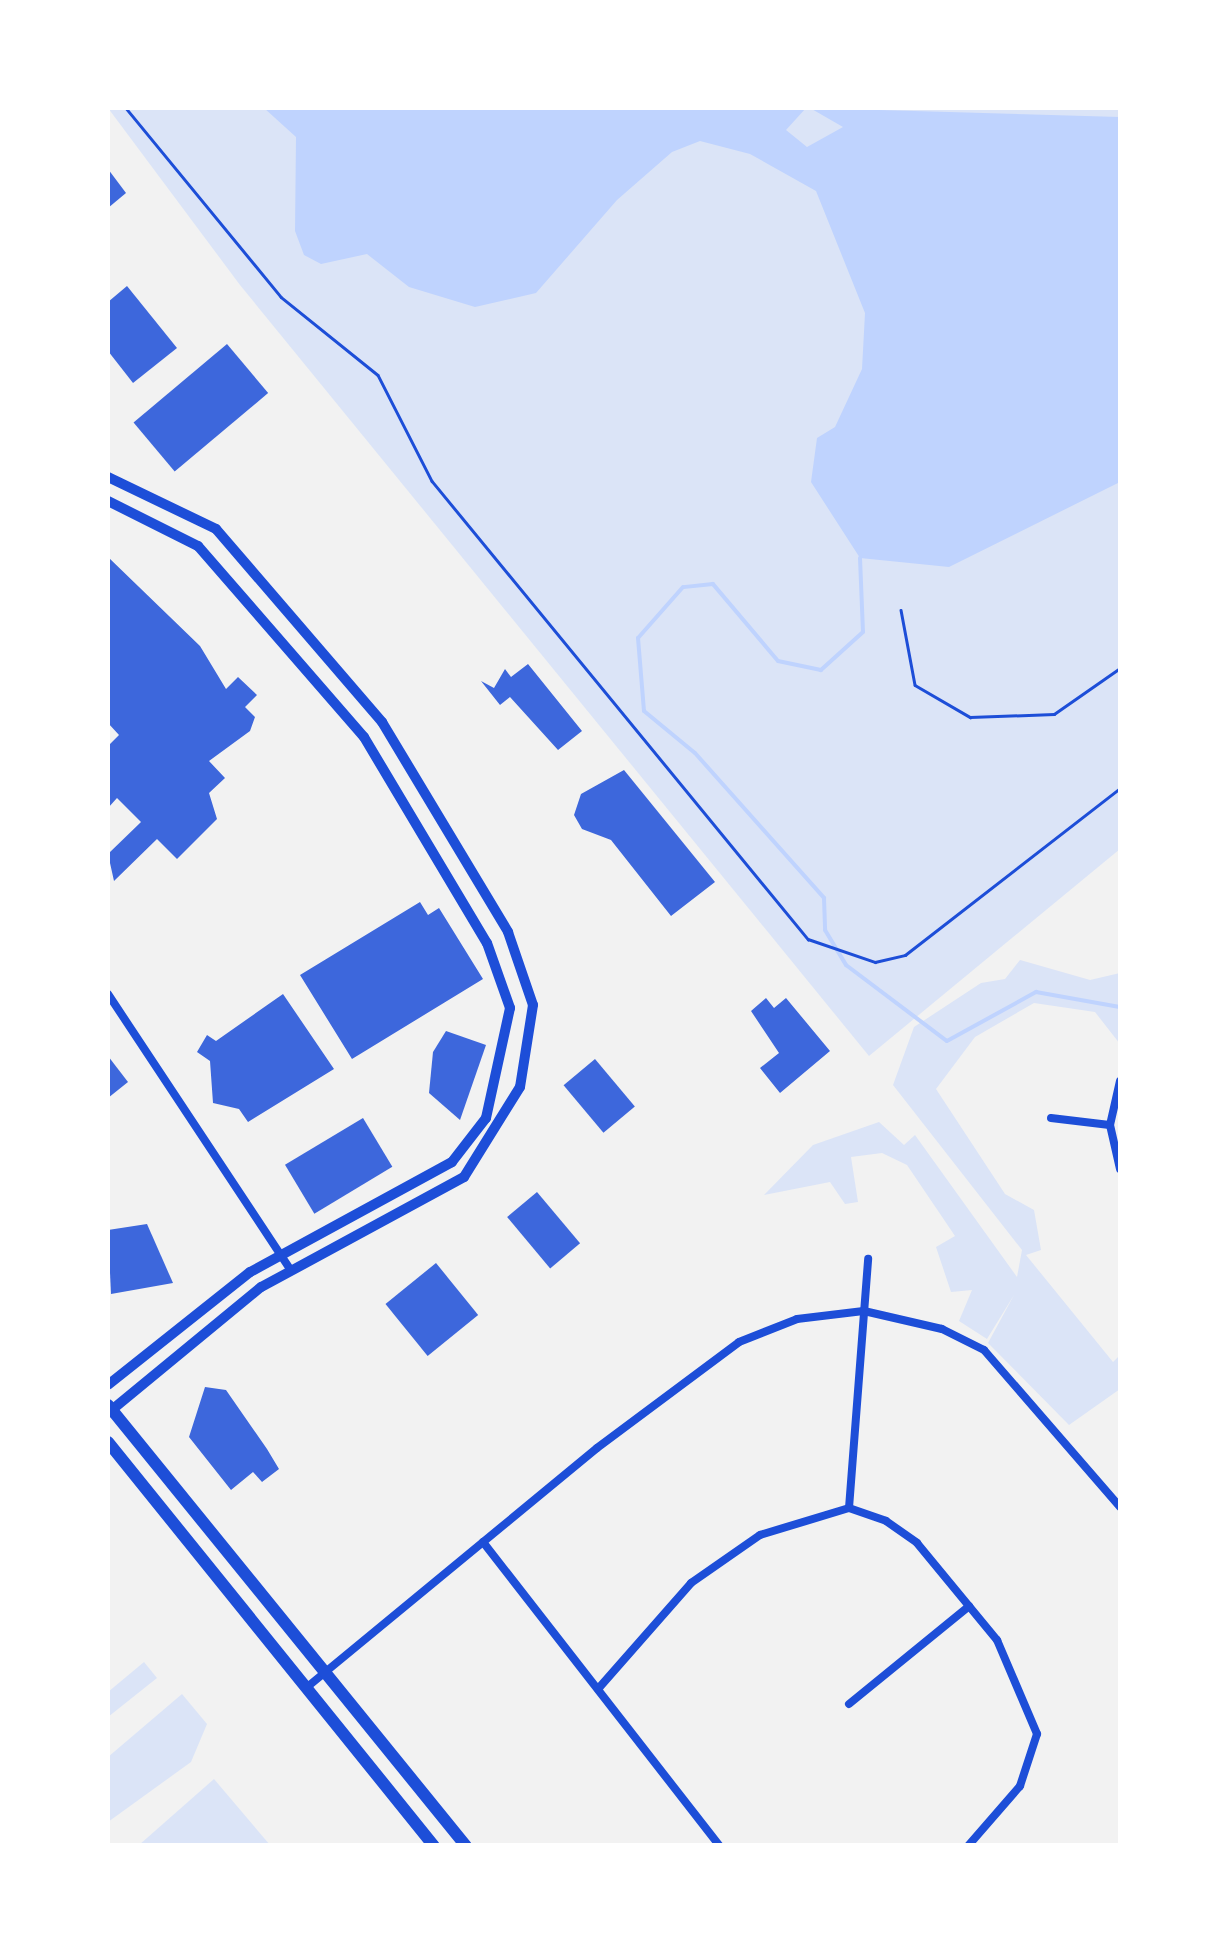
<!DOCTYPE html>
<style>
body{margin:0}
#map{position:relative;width:1228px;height:1953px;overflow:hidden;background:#f2f2f2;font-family:Lora,serif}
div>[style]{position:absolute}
.green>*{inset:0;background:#dbe4f7}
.water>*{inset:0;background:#bfd3fe}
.stream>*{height:4px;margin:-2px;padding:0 2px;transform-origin:2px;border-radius:2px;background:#bfd3fe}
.building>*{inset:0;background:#3d67dc;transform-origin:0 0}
.path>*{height:2.5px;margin:-1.25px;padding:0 1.25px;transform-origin:1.25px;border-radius:1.25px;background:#1d4ed8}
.minor>*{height:8px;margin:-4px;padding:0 4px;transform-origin:4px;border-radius:4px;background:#1d4ed8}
.tertiary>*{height:10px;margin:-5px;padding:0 5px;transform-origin:5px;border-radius:5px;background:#1d4ed8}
.primary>*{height:12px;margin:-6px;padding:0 6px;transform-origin:6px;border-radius:6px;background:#1d4ed8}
span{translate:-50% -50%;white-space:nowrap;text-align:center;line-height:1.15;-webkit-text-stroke:10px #fff;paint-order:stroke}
.frame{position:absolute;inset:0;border:110px solid #fff;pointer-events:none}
</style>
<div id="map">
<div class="green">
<i style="clip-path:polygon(108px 108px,1120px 108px,1120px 849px,869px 1056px,240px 285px)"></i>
<i style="clip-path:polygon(1020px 960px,1090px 980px,1120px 973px,1120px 1044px,1095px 1012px,1034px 1003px,975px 1037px,936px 1089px,1005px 1194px,1034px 1210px,1041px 1250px,1026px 1255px,1113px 1362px,1120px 1355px,1120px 1389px,1069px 1425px,988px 1343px,1014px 1295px,987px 1339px,959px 1321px,972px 1290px,951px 1292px,936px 1247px,955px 1236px,907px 1165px,882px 1153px,851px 1157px,858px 1202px,845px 1204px,830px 1182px,764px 1195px,813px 1145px,879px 1122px,904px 1145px,915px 1135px,1017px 1277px,1022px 1250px,893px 1085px,914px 1027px,981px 983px,1005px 979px)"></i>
<i style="clip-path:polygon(144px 1662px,157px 1678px,108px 1717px,108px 1692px)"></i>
<i style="clip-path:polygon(182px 1694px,207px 1724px,191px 1762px,108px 1822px,108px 1757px)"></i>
<i style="clip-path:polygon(214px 1779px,270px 1845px,139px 1845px)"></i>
</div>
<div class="water">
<i style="clip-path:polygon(264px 108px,806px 108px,786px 130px,807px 147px,843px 127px,810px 108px,1120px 117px,1120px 482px,949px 567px,860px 558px,811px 482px,817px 438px,835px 427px,862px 369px,865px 313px,816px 191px,750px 154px,700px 141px,672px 152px,617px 200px,536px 293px,475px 307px,409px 287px,367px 254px,321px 264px,304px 255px,295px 231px,296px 137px)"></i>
</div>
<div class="stream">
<i style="left:860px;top:558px;width:74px;rotate:87.7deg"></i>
<i style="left:863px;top:632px;width:57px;rotate:137.9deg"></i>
<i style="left:821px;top:670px;width:44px;rotate:-168.2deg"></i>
<i style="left:778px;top:661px;width:101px;rotate:-130.2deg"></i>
<i style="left:713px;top:584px;width:30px;rotate:174deg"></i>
<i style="left:683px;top:587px;width:68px;rotate:131.4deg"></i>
<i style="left:638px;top:638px;width:73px;rotate:85.3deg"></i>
<i style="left:644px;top:711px;width:66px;rotate:39.5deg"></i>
<i style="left:695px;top:753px;width:194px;rotate:48.3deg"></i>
<i style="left:824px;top:898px;width:32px;rotate:88deg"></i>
<i style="left:825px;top:930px;width:41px;rotate:59deg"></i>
<i style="left:846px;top:965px;width:126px;rotate:37deg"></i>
<i style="left:947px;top:1041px;width:102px;rotate:-28.8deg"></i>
<i style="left:1036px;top:992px;width:85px;rotate:10.1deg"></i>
</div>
<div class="building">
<i style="clip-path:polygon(108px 169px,126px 193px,108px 208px)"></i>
<i style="clip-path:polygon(127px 286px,177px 348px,133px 383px,108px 351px,108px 302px)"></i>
<i style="left:227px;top:344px;width:64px;height:122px;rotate:50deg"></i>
<i style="clip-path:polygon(108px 557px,200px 646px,226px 689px,238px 677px,257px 695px,245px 707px,255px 717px,250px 731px,209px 761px,225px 778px,209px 793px,217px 819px,177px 859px,157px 839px,114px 881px,108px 854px,141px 822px,117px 798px,108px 808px,108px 746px,119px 735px,108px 723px)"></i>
<i style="clip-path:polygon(528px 664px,582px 731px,558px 750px,510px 697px,500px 705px,481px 681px,494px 688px,505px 669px,511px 677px)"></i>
<i style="clip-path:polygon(624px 770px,715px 882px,671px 916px,611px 840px,582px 829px,574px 815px,581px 794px)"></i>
<i style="clip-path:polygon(420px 902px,428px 915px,439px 908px,483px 979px,352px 1059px,300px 975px)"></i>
<i style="clip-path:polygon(283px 994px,334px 1069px,248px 1122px,239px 1109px,213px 1103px,210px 1061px,197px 1052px,207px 1035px,216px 1041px)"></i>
<i style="clip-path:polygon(766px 998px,774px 1008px,786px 998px,830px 1051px,780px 1093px,760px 1068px,779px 1053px,751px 1011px)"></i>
<i style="clip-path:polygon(446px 1031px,486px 1045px,460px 1120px,429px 1093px,433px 1052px)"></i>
<i style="clip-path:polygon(108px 1056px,128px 1082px,108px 1098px)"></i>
<i style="left:595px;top:1059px;width:62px;height:41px;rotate:50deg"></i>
<i style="left:363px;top:1118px;width:57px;height:91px;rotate:59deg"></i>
<i style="left:537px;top:1192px;width:67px;height:39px;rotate:50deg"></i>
<i style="clip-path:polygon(147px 1224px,173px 1283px,111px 1294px,108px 1230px)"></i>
<i style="left:436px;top:1263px;width:67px;height:65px;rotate:51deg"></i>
<i style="clip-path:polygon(205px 1387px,226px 1390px,267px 1449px,279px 1469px,262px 1482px,253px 1472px,231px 1490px,189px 1437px)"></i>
</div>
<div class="path">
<i style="left:126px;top:108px;width:244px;rotate:50.6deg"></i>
<i style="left:281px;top:297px;width:124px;rotate:38.8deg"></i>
<i style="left:378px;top:375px;width:119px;rotate:63deg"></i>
<i style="left:432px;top:481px;width:593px;rotate:50.62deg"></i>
<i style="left:808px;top:939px;width:71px;rotate:18.9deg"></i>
<i style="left:875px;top:962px;width:31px;rotate:-13deg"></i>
<i style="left:905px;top:955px;width:272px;rotate:-37.8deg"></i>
<i style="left:901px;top:610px;width:76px;rotate:79.4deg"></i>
<i style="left:915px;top:685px;width:64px;rotate:30.2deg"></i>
<i style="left:970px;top:717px;width:84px;rotate:-2deg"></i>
<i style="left:1054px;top:714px;width:80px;rotate:-34.9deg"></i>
</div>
<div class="minor">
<i style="left:108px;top:994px;width:330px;rotate:56.5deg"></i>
<i style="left:1120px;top:1081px;width:45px;rotate:102.8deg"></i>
<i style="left:1110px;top:1125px;width:45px;rotate:77.2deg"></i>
<i style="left:1051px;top:1118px;width:59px;rotate:6.8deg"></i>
<i style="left:849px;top:1508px;width:250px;rotate:-85.6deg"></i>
<i style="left:483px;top:1542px;width:385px;rotate:52.1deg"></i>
<i style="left:306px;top:1688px;width:377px;rotate:-39.5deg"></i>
<i style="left:597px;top:1448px;width:177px;rotate:-36.7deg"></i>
<i style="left:739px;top:1342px;width:62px;rotate:-21.6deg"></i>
<i style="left:797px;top:1319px;width:67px;rotate:-6.8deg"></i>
<i style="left:864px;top:1311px;width:80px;rotate:13deg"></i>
<i style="left:942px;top:1329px;width:47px;rotate:26.6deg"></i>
<i style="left:984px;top:1350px;width:208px;rotate:49.1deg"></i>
<i style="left:598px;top:1689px;width:141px;rotate:-48.7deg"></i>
<i style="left:691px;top:1583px;width:84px;rotate:-34.8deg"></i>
<i style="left:760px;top:1535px;width:93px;rotate:-16.9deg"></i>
<i style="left:849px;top:1508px;width:39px;rotate:19deg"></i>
<i style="left:886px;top:1521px;width:38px;rotate:35deg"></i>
<i style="left:917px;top:1543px;width:126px;rotate:50.5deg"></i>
<i style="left:997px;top:1640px;width:102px;rotate:66.9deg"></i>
<i style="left:1037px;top:1734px;width:55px;rotate:108.1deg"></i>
<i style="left:1020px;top:1786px;width:79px;rotate:130.9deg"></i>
<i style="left:849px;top:1704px;width:155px;rotate:-39.2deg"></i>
</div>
<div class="tertiary">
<i style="left:108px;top:477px;width:120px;rotate:25.7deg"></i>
<i style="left:216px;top:529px;width:255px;rotate:49.3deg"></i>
<i style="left:382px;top:722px;width:245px;rotate:59deg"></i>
<i style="left:508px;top:932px;width:77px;rotate:71.1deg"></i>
<i style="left:533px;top:1005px;width:83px;rotate:99deg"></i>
<i style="left:520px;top:1087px;width:106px;rotate:121.9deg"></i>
<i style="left:464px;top:1177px;width:231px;rotate:151.5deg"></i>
<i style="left:261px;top:1287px;width:198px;rotate:140.5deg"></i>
<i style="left:108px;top:501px;width:101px;rotate:26.6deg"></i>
<i style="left:198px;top:546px;width:253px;rotate:49deg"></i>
<i style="left:364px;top:737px;width:240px;rotate:59.2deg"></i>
<i style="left:487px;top:943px;width:69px;rotate:70.5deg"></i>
<i style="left:510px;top:1008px;width:113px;rotate:102.3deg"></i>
<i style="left:486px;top:1118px;width:56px;rotate:127.7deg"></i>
<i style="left:452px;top:1162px;width:230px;rotate:151.4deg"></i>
<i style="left:250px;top:1272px;width:181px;rotate:141.5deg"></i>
</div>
<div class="primary">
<i style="left:108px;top:1405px;width:568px;rotate:50.93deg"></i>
<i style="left:108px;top:1442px;width:519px;rotate:51.1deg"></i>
</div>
<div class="frame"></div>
</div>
